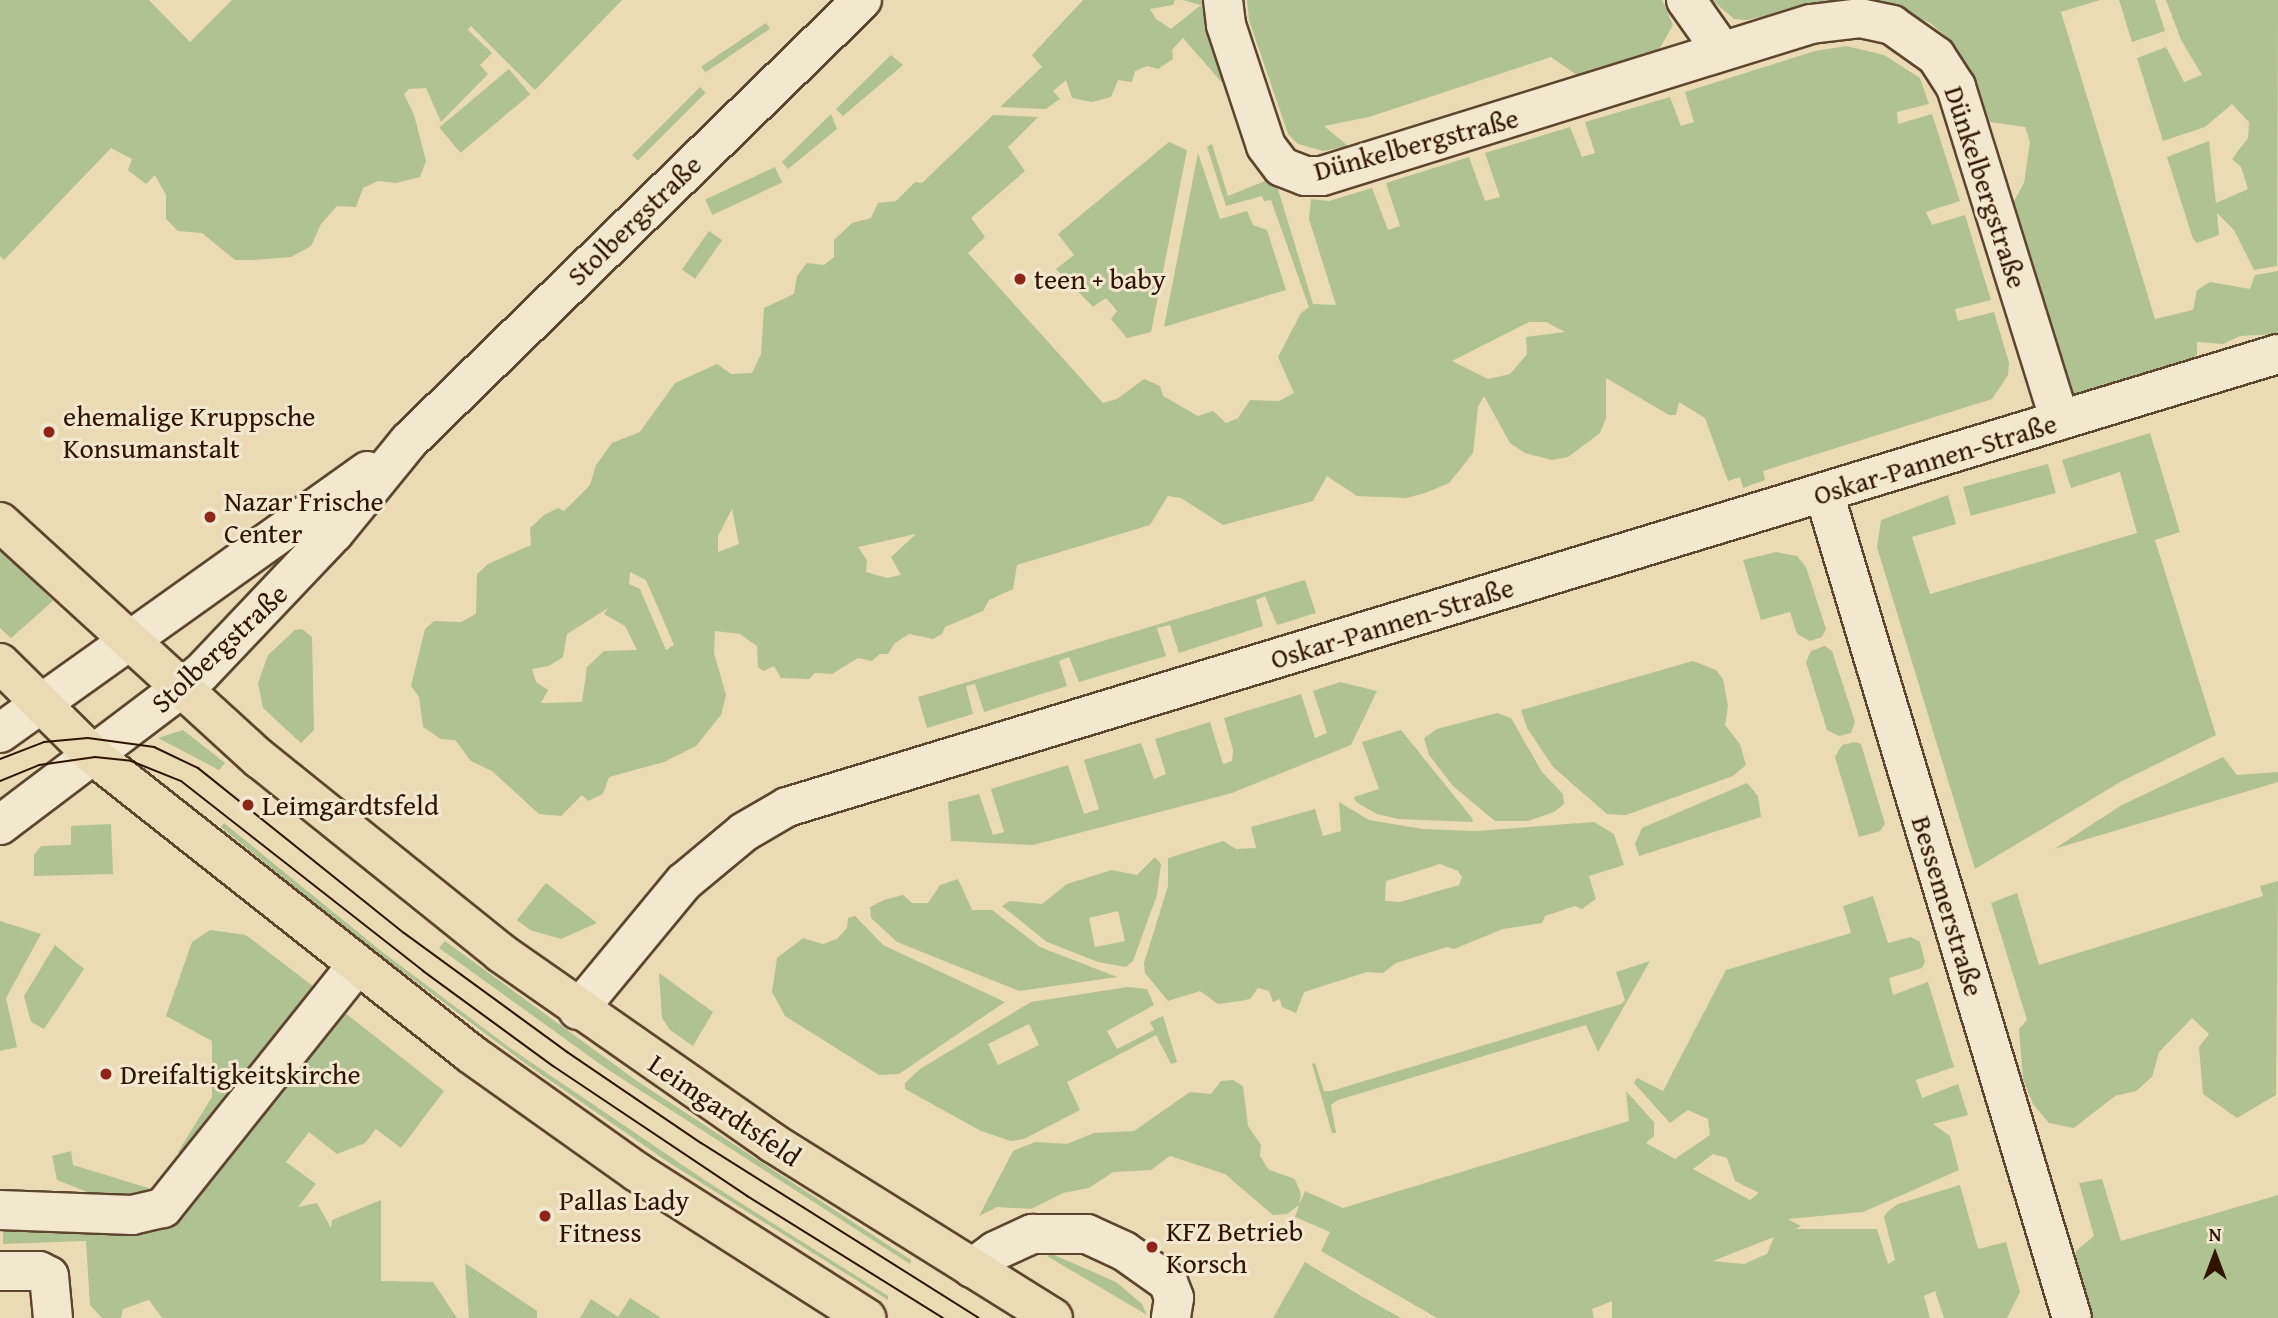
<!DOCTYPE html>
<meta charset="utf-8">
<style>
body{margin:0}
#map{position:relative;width:2278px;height:1318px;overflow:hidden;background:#eadbb5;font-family:"Gentium Book Plus",serif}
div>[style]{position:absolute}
.green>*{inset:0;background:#b0c192;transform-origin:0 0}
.roads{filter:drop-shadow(2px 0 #5e452d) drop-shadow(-2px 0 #5e452d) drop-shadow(0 2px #5e452d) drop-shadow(0 -2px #5e452d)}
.minor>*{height:38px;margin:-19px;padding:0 19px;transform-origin:19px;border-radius:19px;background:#f1e8cf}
.major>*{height:38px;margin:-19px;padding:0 19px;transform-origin:19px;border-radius:19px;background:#eadbb5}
.tram>*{height:2px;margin:-1px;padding:0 1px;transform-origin:1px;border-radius:1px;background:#301300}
.dots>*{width:19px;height:19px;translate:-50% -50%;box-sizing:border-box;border:4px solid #f1e8cf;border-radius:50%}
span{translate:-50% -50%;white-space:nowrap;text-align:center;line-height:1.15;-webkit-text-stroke:6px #f1e8cf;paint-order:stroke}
.street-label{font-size:28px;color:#301300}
.poi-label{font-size:28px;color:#301300}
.left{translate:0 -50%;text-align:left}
.north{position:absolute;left:2180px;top:1220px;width:70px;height:70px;-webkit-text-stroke:5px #f1e8cf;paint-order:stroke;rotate:0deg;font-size:19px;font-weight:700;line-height:28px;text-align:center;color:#301300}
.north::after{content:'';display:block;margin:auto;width:24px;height:32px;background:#301300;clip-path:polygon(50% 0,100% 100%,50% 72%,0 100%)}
</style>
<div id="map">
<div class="green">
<i style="clip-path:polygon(0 0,149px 0,190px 42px,232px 0,622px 0,535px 90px,471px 26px,468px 30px,492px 53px,480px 65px,488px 74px,441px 122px,426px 88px,409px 89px,404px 94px,414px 115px,426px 161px,420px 177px,396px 183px,378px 181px,363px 188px,356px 207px,337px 206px,321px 224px,311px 246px,291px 257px,254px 260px,235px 260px,202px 233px,178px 231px,166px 219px,166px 195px,155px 175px,146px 184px,128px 170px,132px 159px,111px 148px,4px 260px,0 256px)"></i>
<i style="clip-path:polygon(1083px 0,1175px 0,1173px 5px,1150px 9px,1156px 19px,1171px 29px,1201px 5px,1182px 0,1206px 0,1201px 5px,1231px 85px,1225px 86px,1183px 38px,1172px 50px,1173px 59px,1158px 69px,1147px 66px,1135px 71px,1132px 82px,1118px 80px,1111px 97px,1092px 102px,1072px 98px,1066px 80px,1053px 91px,1060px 99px,1046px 109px,1000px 107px,1042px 67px,1032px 55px)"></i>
<i style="clip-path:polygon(1247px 0,1662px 0,1673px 25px,1656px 55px,1584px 80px,1551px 57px,1369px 117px,1324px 126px,1348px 146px,1323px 151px,1298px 144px,1288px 134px,1249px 20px)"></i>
<i style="clip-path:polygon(1712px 0,1839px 0,1747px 20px,1734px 19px)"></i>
<i style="clip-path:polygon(1878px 0,2100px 0,2061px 12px,2155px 319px,2193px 310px,2197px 290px,2210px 282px,2250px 289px,2255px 275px,2278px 271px,2278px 334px,2240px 336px,2223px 344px,2197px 342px,2197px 354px,2186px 372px,2160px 369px,2131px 381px,2108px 384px,2094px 398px,2063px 398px,2010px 242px,2020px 223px,2013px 203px,2024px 183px,2030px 142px,2025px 127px,1990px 122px,1969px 67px,1948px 38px,1930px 23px)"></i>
<i style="clip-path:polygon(2119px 0,2155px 0,2165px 31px,2132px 42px)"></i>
<i style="clip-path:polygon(2166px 0,2278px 0,2277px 266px,2254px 270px,2234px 230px,2217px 213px,2219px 235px,2197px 243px,2193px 239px,2167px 157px,2209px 141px,2216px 203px,2248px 189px,2241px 167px,2232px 159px,2248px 138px,2249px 122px,2232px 104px,2205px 127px,2163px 141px,2137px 58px,2166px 47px,2184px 82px,2202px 75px,2181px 40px)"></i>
<i style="left:766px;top:23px;width:7px;height:78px;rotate:56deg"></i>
<i style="clip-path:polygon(evenodd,1846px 46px,1884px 55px,1920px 78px,1929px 104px,1897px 112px,1898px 124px,1932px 114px,1960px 201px,1926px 212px,1932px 225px,1965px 215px,1991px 300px,1955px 309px,1958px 321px,1994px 312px,2009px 363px,2008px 375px,1992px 399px,1763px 471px,1765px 480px,1743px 488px,1740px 477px,1728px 481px,1705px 418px,1679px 402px,1676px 415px,1669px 415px,1606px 378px,1606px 418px,1600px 433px,1568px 457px,1552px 460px,1525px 453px,1510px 443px,1484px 396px,1478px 407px,1473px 453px,1449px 483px,1425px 493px,1406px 498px,1357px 496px,1327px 476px,1313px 501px,1223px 525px,1181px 498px,1168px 496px,1150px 525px,1017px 565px,1013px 589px,989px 600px,983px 611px,945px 627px,942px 634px,933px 639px,909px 634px,895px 643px,888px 654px,880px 654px,872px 661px,858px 658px,832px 674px,815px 673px,809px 679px,781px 678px,774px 666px,763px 671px,758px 667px,757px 646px,740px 634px,715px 631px,714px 653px,726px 695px,721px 715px,696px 746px,664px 762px,609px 777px,603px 794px,588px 801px,582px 795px,561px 816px,539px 814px,492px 771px,471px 761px,455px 740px,441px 739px,423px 727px,419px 697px,411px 686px,425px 629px,434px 621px,461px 622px,476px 614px,477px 574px,488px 564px,531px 545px,530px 528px,544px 515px,558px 508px,564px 511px,590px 485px,596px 465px,612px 443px,640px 432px,675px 383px,717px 364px,731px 374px,752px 373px,761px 354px,764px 308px,794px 294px,797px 276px,807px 263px,824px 265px,834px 257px,834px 240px,852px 223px,871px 218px,878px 203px,896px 201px,915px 182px,922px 183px,993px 115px,1038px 117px,1008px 147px,1025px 171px,971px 218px,985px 237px,968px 253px,1103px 403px,1117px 399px,1144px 379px,1160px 386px,1163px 396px,1198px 416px,1213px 411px,1226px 423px,1238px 418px,1250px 400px,1279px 401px,1294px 393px,1278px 357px,1301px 313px,1309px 307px,1271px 200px,1264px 201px,1262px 196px,1226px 206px,1207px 147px,1212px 144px,1228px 196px,1265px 181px,1277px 186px,1313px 304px,1336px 305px,1309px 219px,1311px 199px,1329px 201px,1372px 188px,1388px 230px,1400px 226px,1386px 183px,1469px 157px,1485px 201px,1500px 197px,1485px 153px,1570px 127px,1582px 157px,1595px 153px,1585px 122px,1670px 97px,1681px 126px,1694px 122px,1685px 92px,1815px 51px,1846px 46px,1529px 322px,1546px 322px,1565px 332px,1526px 337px,1527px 354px,1510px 374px,1488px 379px,1452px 361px,1529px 322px,1846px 46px,732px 509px,739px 544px,718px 552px,718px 536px,732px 509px,1846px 46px,916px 534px,891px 557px,901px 575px,887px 578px,866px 572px,867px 560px,858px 547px,916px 534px,1846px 46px,630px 572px,646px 580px,674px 645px,666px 650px,640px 589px,629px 584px,630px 572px,1846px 46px,608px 608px,604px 614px,625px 626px,637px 650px,604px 651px,587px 667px,582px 702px,541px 703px,548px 690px,536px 682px,532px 669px,549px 666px,563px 657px,567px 634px,608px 608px)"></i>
<i style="clip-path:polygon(891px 55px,903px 65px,843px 116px,836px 109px)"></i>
<i style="left:509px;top:69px;width:33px;height:91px;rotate:50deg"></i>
<i style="left:700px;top:87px;width:8px;height:96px;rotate:45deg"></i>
<i style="clip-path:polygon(831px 114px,837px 129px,788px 169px,782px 162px)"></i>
<i style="clip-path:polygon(1169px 142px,1187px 150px,1151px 332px,1127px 338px,1111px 319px,1117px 311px,1106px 298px,1093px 307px,1056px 269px,1074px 255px,1058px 234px)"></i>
<i style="clip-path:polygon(1198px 153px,1220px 219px,1247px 211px,1253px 225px,1267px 230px,1286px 290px,1164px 327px)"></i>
<i style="left:775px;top:167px;width:17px;height:77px;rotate:65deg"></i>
<i style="left:709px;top:231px;width:16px;height:47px;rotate:35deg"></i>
<i style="clip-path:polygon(2150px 433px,2180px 532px,2155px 540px,2216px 735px,2122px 781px,1975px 869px,1877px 547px,1881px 520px,1948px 495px,1956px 524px,1912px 537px,1930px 594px,2137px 533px,2120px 472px,2071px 488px,2062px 460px)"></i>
<i style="left:2048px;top:464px;width:30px;height:88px;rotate:75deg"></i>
<i style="clip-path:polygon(0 549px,53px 601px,11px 638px,0 628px)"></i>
<i style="clip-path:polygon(1776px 552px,1797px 556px,1806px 567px,1826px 629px,1822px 637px,1810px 641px,1797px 634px,1790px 612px,1761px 620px,1743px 560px)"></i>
<i style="clip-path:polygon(1305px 580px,1316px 613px,1277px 625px,1265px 596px,1256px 600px,1263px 626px,1179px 653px,1170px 625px,1157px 628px,1166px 656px,1079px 682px,1069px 657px,1059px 661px,1067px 686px,984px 712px,975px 684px,966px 686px,973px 714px,927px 728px,918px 697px)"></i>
<i style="clip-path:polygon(302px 629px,312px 637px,314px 730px,301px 743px,263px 708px,258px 683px,268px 655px,295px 630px)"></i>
<i style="clip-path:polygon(1825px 646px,1832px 651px,1855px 722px,1851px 733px,1839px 736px,1827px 730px,1806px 662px,1811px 651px)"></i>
<i style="clip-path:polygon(1693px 661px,1716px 670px,1723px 679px,1728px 706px,1725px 725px,1740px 744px,1746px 765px,1733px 776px,1626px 815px,1607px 814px,1553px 767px,1527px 728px,1521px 710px)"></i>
<i style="clip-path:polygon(1340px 682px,1377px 691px,1351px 745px,1232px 793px,1033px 845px,951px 841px,948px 802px,979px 794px,993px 835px,1004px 832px,991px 789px,1068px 765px,1084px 814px,1099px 809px,1084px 760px,1141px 743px,1154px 779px,1166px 774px,1155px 739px,1210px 722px,1223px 764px,1232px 761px,1233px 750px,1224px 718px,1301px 694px,1315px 738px,1327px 733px,1313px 691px)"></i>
<i style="clip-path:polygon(1497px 713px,1511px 718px,1542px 772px,1563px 794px,1564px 804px,1554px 812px,1528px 821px,1495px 821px,1453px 786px,1429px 755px,1424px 738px,1437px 729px)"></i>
<i style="clip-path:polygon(183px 730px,225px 763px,219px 770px,158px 738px)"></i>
<i style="clip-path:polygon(1401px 730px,1472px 818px,1473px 822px,1398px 819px,1377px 814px,1356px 802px,1354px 797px,1379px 789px,1362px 742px)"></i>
<i style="clip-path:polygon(1854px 742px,1861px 744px,1885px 824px,1880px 831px,1859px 837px,1835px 757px,1842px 745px)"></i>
<i style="clip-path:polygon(2223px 757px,2237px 775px,2278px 772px,2278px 782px,2054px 849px,2122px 805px)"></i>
<i style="clip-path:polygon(1747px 783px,1758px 796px,1761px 817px,1639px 856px,1635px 844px,1642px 828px)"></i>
<i style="clip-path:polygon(evenodd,1339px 802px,1369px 820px,1423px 829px,1476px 831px,1594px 822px,1614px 834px,1624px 865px,1589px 876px,1596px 899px,1582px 909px,1575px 906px,1545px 916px,1542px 923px,1503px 929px,1454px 949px,1447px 947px,1396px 963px,1383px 973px,1367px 972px,1304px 992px,1296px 1013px,1282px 1007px,1280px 999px,1273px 1002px,1269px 991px,1258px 988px,1250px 999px,1240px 1001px,1218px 1004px,1200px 991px,1168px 1001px,1145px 973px,1144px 963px,1168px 886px,1168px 858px,1223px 841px,1236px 849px,1256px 848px,1251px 827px,1315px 809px,1323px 836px,1341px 831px,1339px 802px,1440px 864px,1458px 871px,1462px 877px,1459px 885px,1400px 902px,1385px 901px,1386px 881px,1440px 864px)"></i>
<i style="clip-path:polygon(224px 823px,381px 951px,510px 1048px,706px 1181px,888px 1296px,888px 1300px,668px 1162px,522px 1061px,348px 931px,221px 827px)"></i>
<i style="clip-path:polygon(111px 824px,113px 874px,34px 876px,34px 855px,41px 846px,71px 845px,71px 826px)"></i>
<i style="clip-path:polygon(evenodd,1155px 857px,1161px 864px,1157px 895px,1133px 961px,1126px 967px,1098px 962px,1047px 942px,1002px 906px,1010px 901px,1042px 904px,1067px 884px,1112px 870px,1137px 875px,1155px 857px,1118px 911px,1125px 941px,1095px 947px,1089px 918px,1118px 911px)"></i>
<i style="clip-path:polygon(958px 879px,972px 910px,992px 910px,1040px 947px,1117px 977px,1019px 991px,897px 942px,871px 918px,870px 907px,884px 900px,903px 895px,912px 903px,928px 903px,940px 885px)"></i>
<i style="clip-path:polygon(2278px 881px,2276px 1095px,2237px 1118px,2203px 1094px,2199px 1047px,2209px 1034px,2192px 1018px,2159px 1052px,2152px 1077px,2136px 1091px,2115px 1096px,2074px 1128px,2049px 1123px,2033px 1104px,2023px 1079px,2019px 1029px,2027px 1020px,1991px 903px,2017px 893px,2039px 965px,2263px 896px,2260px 886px)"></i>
<i style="clip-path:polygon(546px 883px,597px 923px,561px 939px,530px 930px,517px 920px)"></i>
<i style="clip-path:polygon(evenodd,1873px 896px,1888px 943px,1911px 937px,1920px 942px,1925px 962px,1922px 968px,1889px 978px,1893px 995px,1928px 982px,1954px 1067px,1916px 1080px,1922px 1098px,1958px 1084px,1968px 1115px,1933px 1124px,1950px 1136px,1959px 1170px,1863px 1212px,1788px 1219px,1801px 1226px,1796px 1229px,1877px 1229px,1888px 1264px,1895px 1260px,1884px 1217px,1887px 1212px,1898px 1204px,1960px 1185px,1978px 1249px,2006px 1242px,2020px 1292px,2007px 1318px,1944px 1318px,1935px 1291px,1924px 1296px,1930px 1318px,1612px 1318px,1612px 1301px,1592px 1309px,1594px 1318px,1437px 1318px,1321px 1251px,1330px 1232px,1295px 1217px,1299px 1205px,1287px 1214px,1273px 1215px,1225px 1174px,1170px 1156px,1151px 1170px,1113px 1172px,1089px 1188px,1063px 1193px,1031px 1209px,997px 1207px,979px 1216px,1013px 1151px,1035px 1142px,1067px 1144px,1094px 1133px,1134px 1131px,1190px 1092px,1211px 1094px,1221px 1081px,1233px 1080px,1243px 1086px,1248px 1126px,1261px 1145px,1260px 1156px,1269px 1170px,1295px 1179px,1301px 1194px,1299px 1205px,1305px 1191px,1343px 1208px,1629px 1121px,1626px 1091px,1654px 1122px,1654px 1136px,1646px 1143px,1675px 1159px,1710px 1135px,1708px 1119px,1688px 1110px,1670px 1123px,1634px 1083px,1637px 1078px,1663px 1091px,1726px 970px,1851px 933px,1843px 906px,1873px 896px,1713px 1154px,1727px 1158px,1735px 1181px,1759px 1193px,1750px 1200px,1693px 1169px,1713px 1154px,1873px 896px,1774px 1237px,1767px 1254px,1755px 1259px,1744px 1264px,1713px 1261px,1774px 1237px)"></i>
<i style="clip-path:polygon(855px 916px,883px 945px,1005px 1002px,899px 1074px,879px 1075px,785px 1016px,772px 992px,777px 958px,803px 938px,823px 944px,837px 939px,847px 928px,848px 918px)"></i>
<i style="clip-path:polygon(0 921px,41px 934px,6px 998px,17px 1047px,0 1051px)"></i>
<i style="clip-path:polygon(210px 930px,246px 935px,318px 990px,187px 1159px,178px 1152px,212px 1097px,212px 1041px,166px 1016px,192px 942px)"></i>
<i style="clip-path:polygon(445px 941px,637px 1081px,911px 1260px,910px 1264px,607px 1069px,439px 948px)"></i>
<i style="clip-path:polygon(55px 945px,84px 969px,44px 1029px,31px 1022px,24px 996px)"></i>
<i style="clip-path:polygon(1650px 961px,1598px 1052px,1586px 1025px,1338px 1100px,1331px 1105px,1336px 1133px,1332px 1133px,1312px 1064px,1315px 1063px,1324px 1091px,1331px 1091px,1621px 1004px,1625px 1000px,1616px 972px)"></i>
<i style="clip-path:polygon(659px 973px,713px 1012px,693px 1046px,670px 1030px,662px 1018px)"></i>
<i style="clip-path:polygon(evenodd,1128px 987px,1147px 989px,1154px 1005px,1107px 1031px,1117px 1049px,1154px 1030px,1150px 1022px,1163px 1016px,1177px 1062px,1171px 1064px,1156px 1035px,1067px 1082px,1080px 1110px,1024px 1139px,1011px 1141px,981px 1131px,905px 1089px,905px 1083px,920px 1069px,1031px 1002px,1128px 987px,1029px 1024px,1039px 1045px,998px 1065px,988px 1044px,1029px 1024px)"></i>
<i style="clip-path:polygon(339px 1008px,444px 1091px,401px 1148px,376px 1129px,365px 1143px,337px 1154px,309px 1132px,286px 1162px,316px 1184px,298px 1207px,317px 1203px,331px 1228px,332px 1220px,381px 1200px,381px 1281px,433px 1282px,457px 1318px,162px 1318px,149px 1300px,123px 1309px,121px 1318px,102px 1318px,90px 1305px,86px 1241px,3px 1244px,3px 1227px,140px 1228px)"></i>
<i style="clip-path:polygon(71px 1151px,73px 1165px,161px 1192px,158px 1200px,95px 1195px,57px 1180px,52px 1156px)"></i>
<i style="clip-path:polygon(2102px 1179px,2121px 1241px,2278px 1195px,2278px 1318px,2091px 1318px,2091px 1305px,2079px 1291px,2075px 1277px,2076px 1251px,2094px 1236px,2079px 1183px)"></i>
<i style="clip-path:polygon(1052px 1254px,1116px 1282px,1142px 1304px,1147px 1315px,1047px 1256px)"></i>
<i style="clip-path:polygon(1305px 1262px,1361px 1296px,1401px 1318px,1273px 1318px)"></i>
<i style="clip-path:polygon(465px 1263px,537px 1311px,537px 1318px,469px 1318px)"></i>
<i style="clip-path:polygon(630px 1298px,661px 1318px,580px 1318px,591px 1299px,618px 1317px)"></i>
</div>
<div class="roads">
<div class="minor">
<i style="left:1223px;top:0;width:25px;rotate:83deg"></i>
<i style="left:1226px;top:25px;width:127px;rotate:71.7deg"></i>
<i style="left:1266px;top:146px;width:26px;rotate:53deg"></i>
<i style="left:1282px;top:167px;width:25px;rotate:21deg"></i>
<i style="left:1305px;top:176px;width:17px"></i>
<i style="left:1322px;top:176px;width:512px;rotate:-17.27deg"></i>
<i style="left:1811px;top:24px;width:49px;rotate:-7deg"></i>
<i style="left:1860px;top:18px;width:33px;rotate:12deg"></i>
<i style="left:1892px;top:25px;width:54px;rotate:35.2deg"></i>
<i style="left:1936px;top:56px;width:37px;rotate:57deg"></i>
<i style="left:1956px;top:87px;width:349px;rotate:72.7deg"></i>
<i style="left:1686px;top:0;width:62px;rotate:54.8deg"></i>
<i style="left:1824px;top:493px;width:861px;rotate:73.27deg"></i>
<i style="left:0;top:733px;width:451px;rotate:-35.5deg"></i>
<i style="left:0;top:825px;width:252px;rotate:-37.1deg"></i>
<i style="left:201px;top:673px;width:193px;rotate:-46.5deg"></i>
<i style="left:334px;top:533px;width:119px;rotate:-50.8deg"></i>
<i style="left:409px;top:441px;width:632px;rotate:-44.23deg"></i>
<i style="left:578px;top:1010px;width:166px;rotate:-50.4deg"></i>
<i style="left:684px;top:882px;width:78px;rotate:-39.8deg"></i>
<i style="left:744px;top:832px;width:50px;rotate:-30.2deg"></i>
<i style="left:787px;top:807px;width:1558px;rotate:-16.9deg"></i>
<i style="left:0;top:1210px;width:132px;rotate:2.2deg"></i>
<i style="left:132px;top:1215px;width:32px;rotate:-13deg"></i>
<i style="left:163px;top:1208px;width:311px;rotate:-51.4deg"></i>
<i style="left:972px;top:1268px;width:29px;rotate:-36deg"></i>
<i style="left:995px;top:1251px;width:41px;rotate:-24.7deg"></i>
<i style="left:1032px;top:1234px;width:55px"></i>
<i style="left:1087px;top:1234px;width:41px;rotate:24.7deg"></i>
<i style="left:1124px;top:1251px;width:54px;rotate:35.2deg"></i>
<i style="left:1168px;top:1282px;width:17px;rotate:69deg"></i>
<i style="left:1174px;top:1298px;width:20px;rotate:99deg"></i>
<i style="left:0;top:1271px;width:39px"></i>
<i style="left:39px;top:1271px;width:11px;rotate:27deg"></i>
<i style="left:49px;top:1276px;width:42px;rotate:84.6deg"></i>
</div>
<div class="major">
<i style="left:0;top:522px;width:352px;rotate:42.4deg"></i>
<i style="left:260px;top:759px;width:309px;rotate:38.8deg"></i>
<i style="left:501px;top:953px;width:332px;rotate:34.9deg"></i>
<i style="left:773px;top:1143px;width:330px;rotate:32deg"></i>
<i style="left:0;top:663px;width:134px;rotate:44.7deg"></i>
<i style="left:95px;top:757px;width:479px;rotate:38.3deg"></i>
<i style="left:471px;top:1054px;width:204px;rotate:35.4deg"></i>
<i style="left:637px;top:1172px;width:272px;rotate:32.5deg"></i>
</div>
</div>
<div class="tram">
<i style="left:0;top:759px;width:47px;rotate:-21.1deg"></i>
<i style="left:44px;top:742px;width:44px;rotate:-5.2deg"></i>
<i style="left:88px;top:738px;width:67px;rotate:7.8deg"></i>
<i style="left:154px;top:747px;width:49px;rotate:25.5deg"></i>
<i style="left:198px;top:768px;width:264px;rotate:38.7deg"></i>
<i style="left:404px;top:933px;width:202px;rotate:36.1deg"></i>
<i style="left:567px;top:1052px;width:162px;rotate:34.2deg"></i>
<i style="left:701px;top:1143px;width:328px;rotate:32.2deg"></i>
<i style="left:0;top:781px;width:42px;rotate:-22.3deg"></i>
<i style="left:39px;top:765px;width:57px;rotate:-8.1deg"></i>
<i style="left:95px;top:757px;width:36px;rotate:6deg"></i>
<i style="left:131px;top:761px;width:54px;rotate:21.8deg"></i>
<i style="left:181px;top:781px;width:308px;rotate:38.1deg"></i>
<i style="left:423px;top:971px;width:161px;rotate:36.2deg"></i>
<i style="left:553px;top:1066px;width:234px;rotate:33.8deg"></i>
<i style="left:747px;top:1196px;width:231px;rotate:31.9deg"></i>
</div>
<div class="dots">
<i style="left:1020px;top:279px;background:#8f2418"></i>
<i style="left:49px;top:432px;background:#8f2418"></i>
<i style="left:210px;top:517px;background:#8f2418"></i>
<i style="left:248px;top:805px;background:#8f2418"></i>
<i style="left:106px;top:1074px;background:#8f2418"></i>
<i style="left:545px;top:1216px;background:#8f2418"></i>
<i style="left:1152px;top:1247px;background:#8f2418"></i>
</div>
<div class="street-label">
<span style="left:1416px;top:144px;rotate:-15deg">Dünkelbergstraße</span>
<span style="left:1986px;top:187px;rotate:72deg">Dünkelbergstraße</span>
<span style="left:634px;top:220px;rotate:-44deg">Stolbergstraße</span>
<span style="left:1935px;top:459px;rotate:-17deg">Oskar-Pannen-Straße</span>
<span style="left:1392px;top:623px;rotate:-17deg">Oskar-Pannen-Straße</span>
<span style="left:219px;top:648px;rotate:-43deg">Stolbergstraße</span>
<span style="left:1948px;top:906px;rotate:73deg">Bessemerstraße</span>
<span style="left:725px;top:1110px;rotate:34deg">Leimgardtsfeld</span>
</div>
<div class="poi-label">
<span class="left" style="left:1034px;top:279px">teen + baby</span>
<span class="left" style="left:63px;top:432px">ehemalige Kruppsche<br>Konsumanstalt</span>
<span class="left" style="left:224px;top:517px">Nazar Frische<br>Center</span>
<span class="left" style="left:262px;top:805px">Leimgardtsfeld</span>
<span class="left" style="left:120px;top:1074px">Dreifaltigkeitskirche</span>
<span class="left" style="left:559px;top:1216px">Pallas Lady<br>Fitness</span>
<span class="left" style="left:1166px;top:1247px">KFZ Betrieb<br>Korsch</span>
</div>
<div class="north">N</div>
</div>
